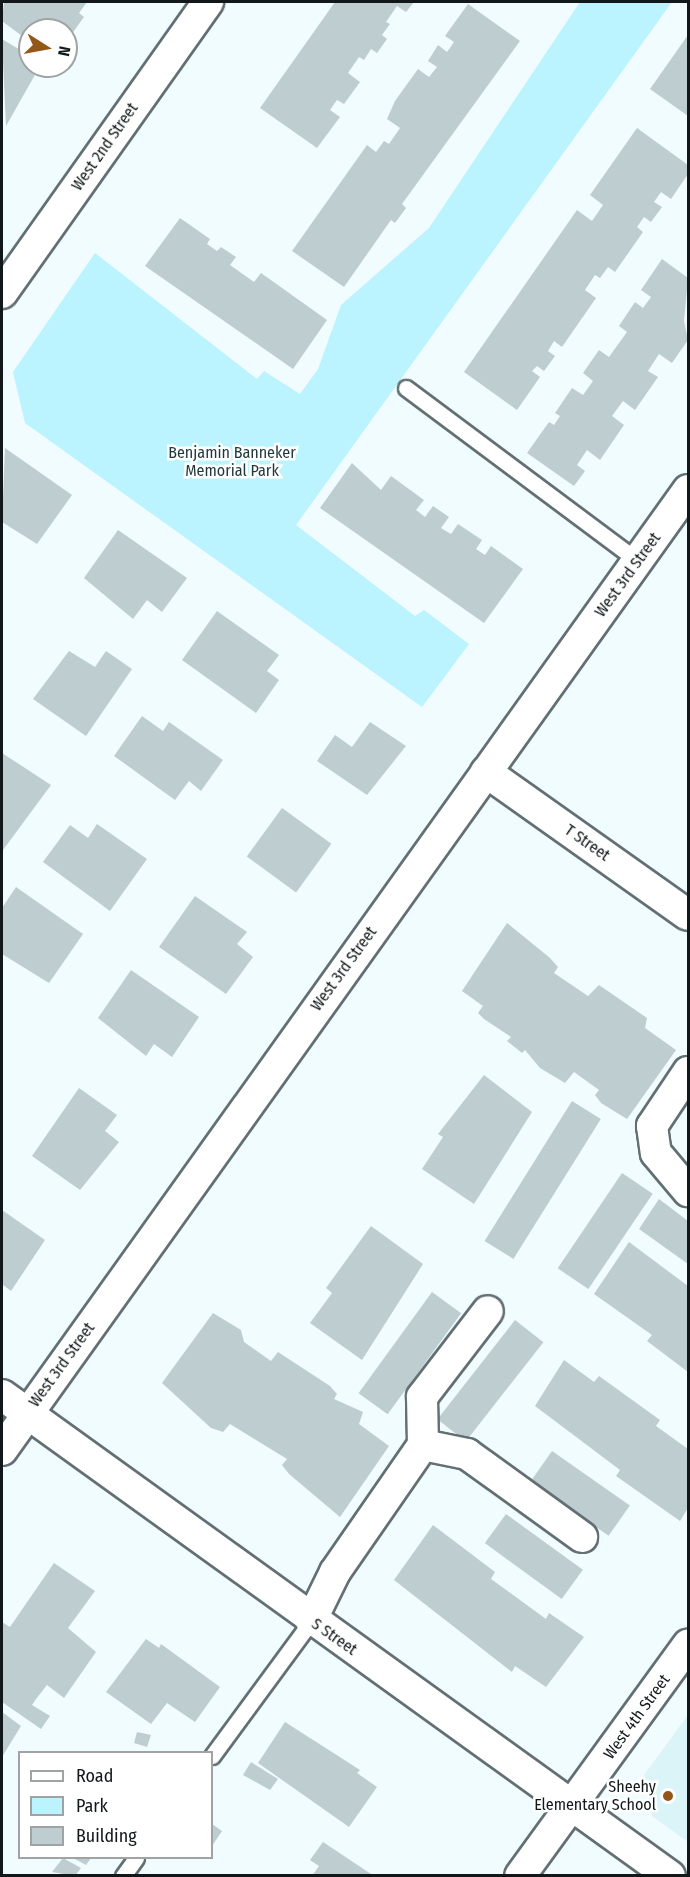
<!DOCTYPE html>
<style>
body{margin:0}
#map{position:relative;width:690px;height:1877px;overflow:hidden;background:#f0fcff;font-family:"Fira Sans Condensed",sans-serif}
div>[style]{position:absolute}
.built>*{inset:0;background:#dbf4f8}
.green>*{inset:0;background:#bbf3fe}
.building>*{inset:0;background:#becdd0;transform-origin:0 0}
.roads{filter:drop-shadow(2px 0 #637073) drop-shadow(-2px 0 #637073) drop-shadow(0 2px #637073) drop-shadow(0 -2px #637073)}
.lane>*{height:15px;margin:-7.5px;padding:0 7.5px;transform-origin:7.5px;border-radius:7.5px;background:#fff}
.street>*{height:30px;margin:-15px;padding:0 15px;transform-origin:15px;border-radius:15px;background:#fff}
.dots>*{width:16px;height:16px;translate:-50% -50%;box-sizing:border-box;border:3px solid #fff;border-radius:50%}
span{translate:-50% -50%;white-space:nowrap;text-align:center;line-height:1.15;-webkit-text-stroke:5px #fff;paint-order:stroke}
.street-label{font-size:16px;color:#121819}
.park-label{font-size:16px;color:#1f373b}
.poi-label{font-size:16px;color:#121819}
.right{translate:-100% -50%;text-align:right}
.frame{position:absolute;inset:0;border:3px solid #121819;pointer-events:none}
.legend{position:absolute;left:18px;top:1751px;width:195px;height:108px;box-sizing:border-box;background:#fff;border:2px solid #a0a3a3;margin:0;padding:8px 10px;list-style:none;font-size:18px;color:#121819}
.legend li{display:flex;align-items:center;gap:12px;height:30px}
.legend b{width:30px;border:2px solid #a0a3a3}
.north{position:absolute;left:18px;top:18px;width:60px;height:60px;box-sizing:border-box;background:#fff;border:2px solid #a0a3a3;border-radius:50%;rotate:101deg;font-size:16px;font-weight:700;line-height:24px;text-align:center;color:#121819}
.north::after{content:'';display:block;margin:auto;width:21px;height:27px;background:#935718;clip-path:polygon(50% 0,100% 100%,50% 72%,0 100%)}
</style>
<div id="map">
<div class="built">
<i style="clip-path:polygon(688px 1715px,688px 1842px,652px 1816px,644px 1775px)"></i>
</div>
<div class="green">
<i style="clip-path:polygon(580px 2px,672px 2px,296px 525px,415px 616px,424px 610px,469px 644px,422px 707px,25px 423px,13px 372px,95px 253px,257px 379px,264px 371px,300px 394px,318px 369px,341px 305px,429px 228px)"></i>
</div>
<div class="building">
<i style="clip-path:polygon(4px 2px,87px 2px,79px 13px,84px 17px,66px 42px,66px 30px,30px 30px,30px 42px,2px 21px)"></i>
<i style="clip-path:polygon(335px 2px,414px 2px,406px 12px,397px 6px,386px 22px,390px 24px,382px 35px,387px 39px,377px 53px,371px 49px,364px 60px,359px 57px,348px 73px,360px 82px,344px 104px,337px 100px,330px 110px,340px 117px,317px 148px,260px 108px)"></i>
<i style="clip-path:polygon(468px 4px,520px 41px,402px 204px,406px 208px,395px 223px,391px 220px,344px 287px,292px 251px,367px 145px,376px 152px,384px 141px,389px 144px,400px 128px,387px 119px,395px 101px,418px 69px,429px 77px,437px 67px,428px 61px,438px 45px,447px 52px,454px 42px,445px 36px)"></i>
<i style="clip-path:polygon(688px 35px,688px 116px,650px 89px)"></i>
<i style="clip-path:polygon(2px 39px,30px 56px,30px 66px,40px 66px,6px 126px)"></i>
<i style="clip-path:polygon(637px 128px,688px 165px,688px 174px,671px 199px,661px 192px,654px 202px,662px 207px,651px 222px,644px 217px,637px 227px,643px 232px,615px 272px,608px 267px,600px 278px,595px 275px,585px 290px,596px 298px,562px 347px,554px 341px,548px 351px,555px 356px,544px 371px,537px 366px,532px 371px,540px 377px,517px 410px,464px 372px,577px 210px,592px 221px,603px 205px,590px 195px)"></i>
<i style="clip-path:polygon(180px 218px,210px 239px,207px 244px,217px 251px,221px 247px,236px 257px,230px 265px,254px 282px,261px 273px,327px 320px,293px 369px,145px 266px)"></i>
<i style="clip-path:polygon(662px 259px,688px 278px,684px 321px,688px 340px,672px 363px,659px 354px,648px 371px,658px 377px,635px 410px,623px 401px,612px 416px,624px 425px,600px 460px,587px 450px,577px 465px,585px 471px,574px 486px,527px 453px,549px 422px,554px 425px,560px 416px,555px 413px,572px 388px,583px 395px,593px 381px,583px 373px,599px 350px,609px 357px,627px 332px,619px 326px,635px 302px,643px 308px,651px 297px,641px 290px)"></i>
<i style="clip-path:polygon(5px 448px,72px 495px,37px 544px,2px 522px)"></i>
<i style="clip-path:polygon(352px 463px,381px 490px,391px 476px,424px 500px,416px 510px,425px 517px,433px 506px,449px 517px,441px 528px,451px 534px,458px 524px,482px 540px,476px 549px,485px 555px,491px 546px,523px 569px,484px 623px,320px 508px)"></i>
<i style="clip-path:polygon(118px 530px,187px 578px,162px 612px,147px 600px,133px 619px,84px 578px)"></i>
<i style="clip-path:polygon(217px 611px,279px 655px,267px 671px,279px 680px,256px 713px,182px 660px)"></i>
<i style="clip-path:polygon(69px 651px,95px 667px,106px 651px,132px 669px,86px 736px,33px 699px)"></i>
<i style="clip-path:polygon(142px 716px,163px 731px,169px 722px,223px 760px,201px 791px,189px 781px,175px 800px,114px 756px)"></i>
<i style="clip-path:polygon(370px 722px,406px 746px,367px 795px,317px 761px,335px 735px,352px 747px)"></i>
<i style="clip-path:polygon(2px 753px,51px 785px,3px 850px,2px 849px)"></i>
<i style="left:282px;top:808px;width:61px;height:60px;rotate:36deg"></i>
<i style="clip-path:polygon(97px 824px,147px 859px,110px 911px,43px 862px,70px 825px,88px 838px)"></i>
<i style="clip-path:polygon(16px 887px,83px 934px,49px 983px,2px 954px,2px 908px)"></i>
<i style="clip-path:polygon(195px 896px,247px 932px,237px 944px,253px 957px,226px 994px,159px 947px)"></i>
<i style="clip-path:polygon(507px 923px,550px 958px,558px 967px,554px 973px,588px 996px,599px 985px,647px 1018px,645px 1028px,676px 1050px,627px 1119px,601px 1103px,595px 1095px,599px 1090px,574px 1072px,565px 1083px,540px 1068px,525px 1050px,522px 1053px,507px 1041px,511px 1037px,484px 1019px,478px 1013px,483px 1006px,462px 991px)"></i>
<i style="clip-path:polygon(131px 970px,199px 1017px,172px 1057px,154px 1044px,146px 1056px,98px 1018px)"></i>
<i style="clip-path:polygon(484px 1075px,532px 1112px,474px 1204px,422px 1169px,443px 1137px,438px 1134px)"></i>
<i style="clip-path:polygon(79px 1088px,117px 1115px,105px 1131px,119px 1142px,80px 1190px,32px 1156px)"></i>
<i style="left:572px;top:1101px;width:34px;height:165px;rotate:32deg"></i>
<i style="left:622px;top:1173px;width:37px;height:115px;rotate:34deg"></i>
<i style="clip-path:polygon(659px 1199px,688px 1221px,688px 1264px,639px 1229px)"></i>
<i style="clip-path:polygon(2px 1210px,45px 1240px,11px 1291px,2px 1284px)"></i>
<i style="clip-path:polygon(371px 1226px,423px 1264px,362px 1360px,310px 1323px,332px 1293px,326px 1288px)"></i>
<i style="clip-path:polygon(629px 1242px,688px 1286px,688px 1372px,647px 1341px,652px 1335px,594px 1294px)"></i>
<i style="left:432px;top:1292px;width:36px;height:125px;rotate:36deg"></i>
<i style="clip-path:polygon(213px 1313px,241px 1330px,244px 1342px,271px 1361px,278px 1352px,330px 1386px,337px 1394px,334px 1399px,363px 1412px,359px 1424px,389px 1446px,340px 1517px,289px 1474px,282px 1465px,287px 1459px,230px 1424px,223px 1432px,211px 1428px,162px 1383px)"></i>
<i style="left:515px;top:1320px;width:36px;height:126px;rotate:38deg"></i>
<i style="clip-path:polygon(564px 1360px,594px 1382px,599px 1376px,660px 1420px,656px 1426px,688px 1449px,688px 1508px,680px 1521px,616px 1476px,620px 1470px,535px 1406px)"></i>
<i style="left:552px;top:1451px;width:95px;height:37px;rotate:35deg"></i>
<i style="left:506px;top:1514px;width:95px;height:36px;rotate:36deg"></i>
<i style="clip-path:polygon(433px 1525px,495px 1572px,491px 1579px,546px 1619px,549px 1613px,584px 1637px,546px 1687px,515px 1666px,512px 1672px,394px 1580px)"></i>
<i style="clip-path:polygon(54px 1563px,95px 1591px,68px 1628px,96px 1652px,64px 1698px,47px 1685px,36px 1699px,32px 1705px,50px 1716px,41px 1729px,2px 1702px,2px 1622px,10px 1627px)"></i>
<i style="clip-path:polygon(146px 1639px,159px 1648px,161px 1644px,220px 1687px,195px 1722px,167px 1703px,151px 1724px,106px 1692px)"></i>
<i style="clip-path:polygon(2px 1712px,21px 1726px,2px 1757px)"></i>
<i style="clip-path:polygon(285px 1722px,360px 1770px,357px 1773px,377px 1787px,349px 1827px,258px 1763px)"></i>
<i style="clip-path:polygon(137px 1732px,151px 1735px,147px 1747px,134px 1743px)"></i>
<i style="clip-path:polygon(251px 1762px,278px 1779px,270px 1790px,243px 1775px)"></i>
<i style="clip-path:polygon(212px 1824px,222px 1831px,212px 1846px)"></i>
<i style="clip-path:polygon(323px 1842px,374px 1876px,312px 1876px,319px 1866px,310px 1860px)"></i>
<i style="clip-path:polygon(63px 1858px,81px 1868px,75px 1876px,52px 1872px)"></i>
<i style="clip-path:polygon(73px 1858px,91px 1858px,86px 1865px)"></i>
</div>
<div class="roads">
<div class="lane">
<i style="left:406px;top:388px;width:289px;rotate:36.7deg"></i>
<i style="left:212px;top:1756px;width:167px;rotate:-53.7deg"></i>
<i style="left:123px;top:1876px;width:22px;rotate:-54deg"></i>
</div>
<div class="street">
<i style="left:2px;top:293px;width:357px;rotate:-54.7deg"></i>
<i style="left:486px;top:772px;width:247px;rotate:35.3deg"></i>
<i style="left:688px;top:1072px;width:65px;rotate:123.7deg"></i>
<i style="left:652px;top:1126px;width:27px;rotate:82deg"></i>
<i style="left:656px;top:1153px;width:50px;rotate:49.9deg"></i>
<i style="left:2px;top:1395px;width:823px;rotate:35.76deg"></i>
<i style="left:423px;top:1445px;width:45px;rotate:11.6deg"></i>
<i style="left:467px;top:1454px;width:142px;rotate:35.8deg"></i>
<i style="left:2px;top:1450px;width:1180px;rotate:-54.45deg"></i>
<i style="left:311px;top:1621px;width:55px;rotate:-63.9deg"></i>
<i style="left:335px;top:1572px;width:155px;rotate:-55.3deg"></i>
<i style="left:423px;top:1445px;width:48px;rotate:-91.2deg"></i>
<i style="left:422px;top:1397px;width:108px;rotate:-52.5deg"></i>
<i style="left:520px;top:1876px;width:286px;rotate:-54deg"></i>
</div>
</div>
<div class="dots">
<i style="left:668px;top:1796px;background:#935718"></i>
</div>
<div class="street-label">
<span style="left:105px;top:147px;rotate:-55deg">West 2nd Street</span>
<span style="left:628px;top:575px;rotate:-54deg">West 3rd Street</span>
<span style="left:587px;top:843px;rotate:35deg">T Street</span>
<span style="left:344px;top:969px;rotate:-54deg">West 3rd Street</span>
<span style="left:62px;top:1365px;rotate:-54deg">West 3rd Street</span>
<span style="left:334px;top:1637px;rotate:35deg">S Street</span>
<span style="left:637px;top:1717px;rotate:-54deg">West 4th Street</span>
</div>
<div class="park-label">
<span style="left:232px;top:462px">Benjamin Banneker<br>Memorial Park</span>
</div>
<div class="poi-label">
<span class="right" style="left:656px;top:1796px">Sheehy<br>Elementary School</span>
</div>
<div class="frame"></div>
<ul class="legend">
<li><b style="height:8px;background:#fff"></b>Road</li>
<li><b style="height:16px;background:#bbf3fe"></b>Park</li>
<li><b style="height:16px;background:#becdd0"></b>Building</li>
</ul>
<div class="north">N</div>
</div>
